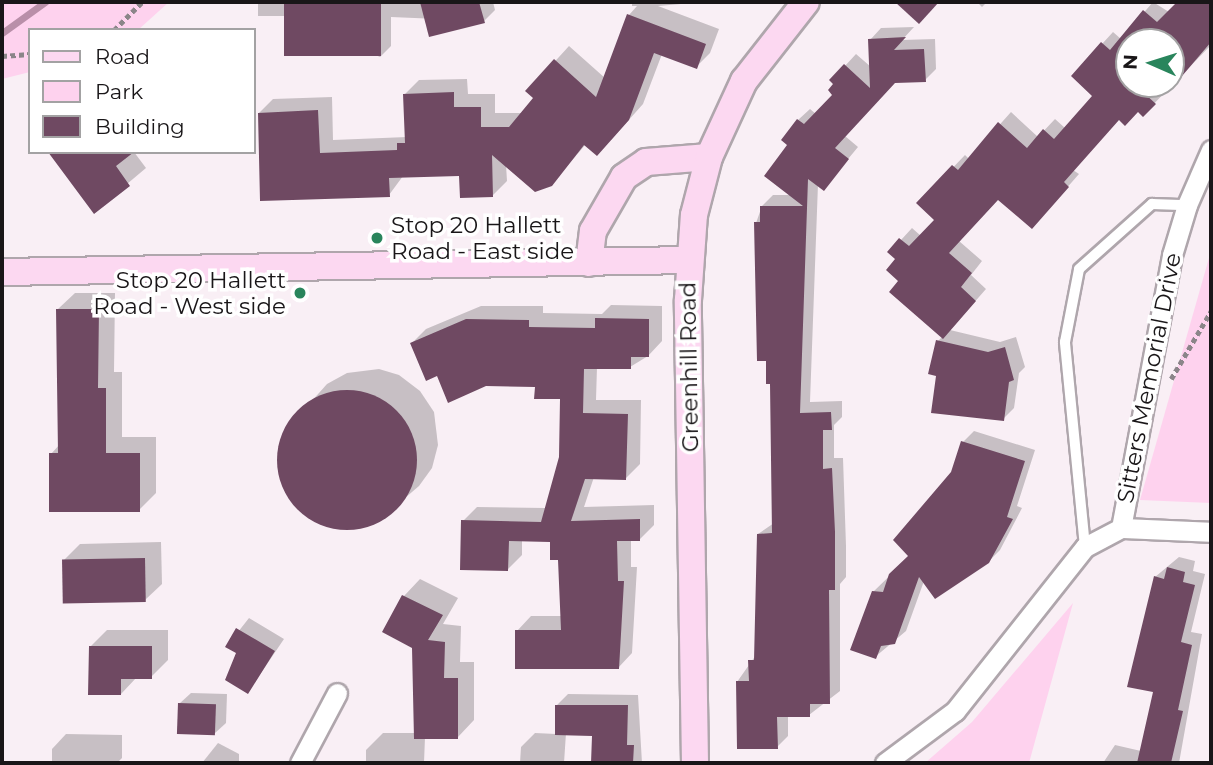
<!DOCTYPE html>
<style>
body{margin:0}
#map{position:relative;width:1213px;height:765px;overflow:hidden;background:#f9eff5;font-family:Montserrat,sans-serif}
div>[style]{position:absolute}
.green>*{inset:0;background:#fed2ee}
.shadow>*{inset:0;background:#0003}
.stream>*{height:7px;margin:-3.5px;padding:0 3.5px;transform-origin:3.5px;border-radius:3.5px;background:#b98fa9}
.building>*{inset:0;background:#6f4962;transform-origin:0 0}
.round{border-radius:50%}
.path>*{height:4.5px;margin-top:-2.25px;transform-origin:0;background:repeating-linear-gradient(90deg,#8b8589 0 5px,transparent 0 8.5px)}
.roads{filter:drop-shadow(2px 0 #afa6ac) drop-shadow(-2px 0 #afa6ac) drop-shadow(0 2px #afa6ac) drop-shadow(0 -2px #afa6ac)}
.service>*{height:10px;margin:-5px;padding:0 5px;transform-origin:5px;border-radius:5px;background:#fff}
.minor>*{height:19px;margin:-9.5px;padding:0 9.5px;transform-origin:9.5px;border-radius:9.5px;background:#fff}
.secondary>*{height:26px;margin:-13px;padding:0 13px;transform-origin:13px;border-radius:13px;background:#fcd8f1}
.dots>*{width:19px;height:19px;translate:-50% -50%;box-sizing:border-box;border:4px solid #fff;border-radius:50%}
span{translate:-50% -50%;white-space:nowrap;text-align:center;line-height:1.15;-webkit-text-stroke:7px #fff;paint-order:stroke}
.poi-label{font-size:23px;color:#191618}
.left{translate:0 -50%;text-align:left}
.right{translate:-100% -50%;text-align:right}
.street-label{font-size:23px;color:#191618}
.frame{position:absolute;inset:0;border:4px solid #191618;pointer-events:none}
.legend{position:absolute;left:28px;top:28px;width:228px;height:126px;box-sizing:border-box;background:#fff;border:2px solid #a3a2a3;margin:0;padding:9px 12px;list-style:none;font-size:21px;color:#191618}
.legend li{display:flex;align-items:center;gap:14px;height:35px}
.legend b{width:35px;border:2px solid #a3a2a3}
.north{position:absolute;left:1115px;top:28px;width:70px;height:70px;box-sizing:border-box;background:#fff;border:2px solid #a3a2a3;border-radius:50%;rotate:273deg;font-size:19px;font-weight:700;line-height:28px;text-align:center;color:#191618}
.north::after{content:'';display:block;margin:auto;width:24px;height:32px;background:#29855c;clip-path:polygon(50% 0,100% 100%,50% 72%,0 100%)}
</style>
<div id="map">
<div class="green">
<i style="clip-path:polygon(2px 2px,169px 2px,138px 30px,30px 30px,30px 72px,2px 79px)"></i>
<i style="clip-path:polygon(1211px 251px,1211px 503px,1140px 500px)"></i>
<i style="clip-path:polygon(1073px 603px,1029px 763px,925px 763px,972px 722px)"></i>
</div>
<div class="shadow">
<i style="clip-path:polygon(258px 2px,493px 2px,495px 10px,484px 21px,391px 17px,391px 46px,380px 57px,285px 16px,258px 16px)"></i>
<i style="clip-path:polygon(632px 2px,704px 2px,658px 6px,719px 29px,710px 53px,696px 67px,662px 54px,643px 104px,611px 140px,586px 144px,551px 185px,506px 165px,507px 181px,493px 195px,461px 174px,403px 176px,389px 195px,262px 199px,259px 113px,273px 99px,332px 97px,333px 140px,407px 137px,405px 94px,419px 80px,467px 79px,468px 94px,495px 94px,495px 113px,523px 113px,536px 98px,528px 91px,569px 46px,605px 78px,629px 15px,637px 6px,632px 6px)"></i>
<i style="clip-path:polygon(977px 2px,987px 2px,982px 7px)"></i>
<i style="clip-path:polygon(evenodd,1153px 2px,1169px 12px,1179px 2px,1211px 2px,1211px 45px,1143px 115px,1138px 110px,1120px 118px,1073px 170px,1079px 174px,1043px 215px,999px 198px,959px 241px,982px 261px,971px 275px,986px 289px,950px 330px,1000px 342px,1016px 337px,1025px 367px,1019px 373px,1014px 408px,1003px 419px,938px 375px,938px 341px,943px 336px,901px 281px,898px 259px,890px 252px,912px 228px,921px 236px,936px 220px,919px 203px,965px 155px,969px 159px,1011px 112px,1038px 137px,1055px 119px,1065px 128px,1095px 96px,1102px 44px,1113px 32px,1121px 39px,1153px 2px,1129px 42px,1171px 42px,1171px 84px,1129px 84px,1129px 42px)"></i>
<i style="clip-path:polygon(914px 27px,902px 40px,935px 39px,936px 69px,925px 80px,895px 81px,845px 136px,858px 147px,824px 188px,818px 184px,810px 402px,842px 401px,842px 417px,834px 425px,834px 458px,843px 458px,846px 546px,846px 577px,840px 584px,840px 691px,809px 715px,788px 715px,788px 736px,777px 747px,737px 682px,756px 655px,758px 534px,774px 523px,771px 383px,756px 223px,762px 206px,773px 195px,792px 195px,790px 144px,798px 120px,810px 109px,816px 114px,835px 95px,832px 80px,856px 54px,871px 67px,870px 40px,881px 28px)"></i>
<i style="clip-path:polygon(55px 152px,134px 152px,146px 168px,95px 211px)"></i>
<i style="clip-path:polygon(75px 293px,115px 293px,114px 372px,122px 372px,122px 437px,156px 437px,156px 493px,139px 510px,51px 454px,60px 444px,58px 309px)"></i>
<i style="clip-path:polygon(611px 305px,662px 306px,662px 341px,648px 356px,630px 367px,597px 367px,596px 400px,641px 400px,640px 464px,626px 478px,594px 477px,584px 507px,654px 505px,654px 525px,640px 539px,631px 539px,631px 567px,637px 567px,632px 653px,618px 668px,517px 631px,531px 616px,562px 616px,560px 558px,551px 540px,522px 540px,522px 555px,507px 570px,463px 521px,477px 507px,546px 508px,561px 457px,562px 398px,536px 385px,438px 374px,412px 343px,426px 329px,481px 306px,543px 306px,543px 313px,602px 314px)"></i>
<i style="clip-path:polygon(379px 369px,399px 375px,420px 391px,434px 412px,438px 445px,432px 468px,419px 486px,377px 522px,353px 529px,326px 526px,306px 515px,285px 489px,279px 458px,285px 431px,327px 384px,347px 373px)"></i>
<i style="clip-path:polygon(974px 431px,1035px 450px,1017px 506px,1022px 508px,1000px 550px,988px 562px,924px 581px,906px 631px,875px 657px,873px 592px,910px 556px,953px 473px,963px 442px)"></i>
<i style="clip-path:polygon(161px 542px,162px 584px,145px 600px,63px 561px,80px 544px)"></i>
<i style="clip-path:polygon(1179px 557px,1195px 561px,1193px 571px,1205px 574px,1191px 632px,1202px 634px,1179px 763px,1103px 763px,1115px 745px,1141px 751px,1155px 691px,1155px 577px)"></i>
<i style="clip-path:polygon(420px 579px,458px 598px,443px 624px,461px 626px,460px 662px,474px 662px,474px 720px,458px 737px,425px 737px,424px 763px,366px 763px,366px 750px,383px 733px,416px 733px,414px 647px,404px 596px)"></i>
<i style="clip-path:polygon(249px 618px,284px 639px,248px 692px,238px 653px,227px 646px)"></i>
<i style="clip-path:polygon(107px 630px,168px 630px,168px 660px,151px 677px,137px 677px,121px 694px,90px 647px)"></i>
<i style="clip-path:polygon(191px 693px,227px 694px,226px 723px,214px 734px,179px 704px)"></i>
<i style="clip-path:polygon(568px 694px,638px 695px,642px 763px,593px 763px,594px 734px,566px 733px,564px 763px,520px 763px,521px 747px,535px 733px,556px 734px,557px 705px)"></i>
<i style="clip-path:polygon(66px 734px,122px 735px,122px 758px,117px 763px,52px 763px,52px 749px)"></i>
<i style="clip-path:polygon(218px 743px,239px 754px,239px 763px,202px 763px)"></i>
</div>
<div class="stream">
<i style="left:2px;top:33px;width:53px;rotate:-35.8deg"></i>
</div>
<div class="building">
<i style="left:284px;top:2px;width:97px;height:54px"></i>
<i style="clip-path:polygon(420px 2px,479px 2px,485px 23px,429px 37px)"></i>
<i style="clip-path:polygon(895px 2px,939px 2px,919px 24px)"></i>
<i style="clip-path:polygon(1177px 2px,1211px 2px,1211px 42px,1171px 89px,1171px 42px,1129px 42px,1129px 67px,1123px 74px,1156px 104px,1143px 117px,1138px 112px,1125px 126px,1119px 120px,1064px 182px,1069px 187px,1032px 229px,998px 200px,949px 253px,972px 273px,961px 287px,976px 301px,943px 339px,889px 292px,898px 281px,886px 270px,895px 259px,887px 252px,899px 238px,909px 246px,934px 220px,916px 203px,952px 165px,958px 170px,998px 122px,1027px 148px,1043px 129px,1054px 139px,1092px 96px,1071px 76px,1101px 42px,1110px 50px,1143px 10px,1157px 22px)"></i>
<i style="clip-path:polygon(627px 14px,706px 44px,697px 69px,654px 53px,629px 120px,597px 156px,584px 145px,552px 186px,535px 192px,492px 155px,493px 197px,460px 198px,459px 176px,389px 178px,390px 197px,260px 201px,258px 113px,318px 110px,320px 153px,397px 150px,397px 143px,405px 143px,403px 94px,454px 92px,454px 107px,481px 107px,481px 127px,509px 127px,533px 98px,525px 91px,554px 59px,596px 97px)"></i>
<i style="clip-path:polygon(906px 37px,894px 50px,924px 49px,926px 82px,895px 83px,835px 148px,849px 159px,824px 191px,808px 179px,800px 413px,831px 412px,832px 430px,823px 430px,823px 469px,832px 468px,835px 532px,835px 590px,829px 590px,830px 704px,810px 704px,810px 717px,777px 717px,778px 749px,737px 749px,736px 681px,749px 681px,748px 660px,754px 660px,757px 534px,772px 533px,770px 384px,766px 384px,766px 361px,757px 361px,754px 222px,760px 222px,760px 206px,803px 206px,764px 176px,787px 145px,781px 140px,797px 119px,804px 124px,832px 95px,828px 90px,833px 84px,829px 80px,844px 64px,870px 88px,868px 39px)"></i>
<i style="clip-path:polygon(48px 152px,134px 152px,116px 166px,130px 186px,94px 214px)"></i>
<i style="clip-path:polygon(56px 309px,99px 309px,98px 388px,106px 388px,106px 453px,140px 453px,140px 512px,49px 512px,49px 453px,58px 453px)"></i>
<i style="clip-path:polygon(595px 318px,649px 319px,649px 357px,631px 357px,631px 369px,584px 369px,583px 413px,628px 414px,626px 480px,585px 479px,571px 521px,640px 519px,640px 541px,617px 541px,618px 581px,624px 581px,619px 669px,515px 669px,515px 630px,561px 630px,558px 560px,550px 560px,550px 542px,509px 541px,508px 571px,460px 570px,461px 520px,541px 522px,559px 457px,560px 399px,534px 399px,535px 387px,486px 386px,448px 403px,437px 376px,426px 381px,410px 343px,466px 319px,529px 320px,529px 327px,595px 328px)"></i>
<i style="clip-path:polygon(936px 340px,988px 352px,1005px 347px,1014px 380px,1009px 382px,1004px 421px,931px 413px,936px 376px,928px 374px)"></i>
<i class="round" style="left:277px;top:390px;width:140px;height:140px"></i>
<i style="clip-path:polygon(961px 441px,1025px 461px,1007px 517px,1013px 519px,989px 563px,935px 599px,919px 577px,895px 644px,881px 646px,876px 659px,850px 650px,872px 591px,883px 592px,889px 574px,908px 556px,893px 540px,951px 472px)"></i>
<i style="left:145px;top:558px;width:44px;height:83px;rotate:89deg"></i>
<i style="clip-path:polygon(1167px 567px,1185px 572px,1183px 582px,1195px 585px,1181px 642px,1192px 645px,1178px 710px,1183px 711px,1171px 763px,1137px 763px,1153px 692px,1127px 687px,1154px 576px,1164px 579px)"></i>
<i style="clip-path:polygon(402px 595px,443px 615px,428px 640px,445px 642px,444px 678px,458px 678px,458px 739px,414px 739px,412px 648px,382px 632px)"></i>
<i style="clip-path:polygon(236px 628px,275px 651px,248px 694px,225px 680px,236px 653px,225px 647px)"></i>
<i style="clip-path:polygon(89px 646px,152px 646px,152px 679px,121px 679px,121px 695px,88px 695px)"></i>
<i style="left:178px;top:703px;width:38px;height:31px;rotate:2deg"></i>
<i style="clip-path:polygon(555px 705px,628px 705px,627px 745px,634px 745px,633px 763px,591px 763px,592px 736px,555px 735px)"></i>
</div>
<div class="path">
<i style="left:114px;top:30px;width:40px;rotate:-45deg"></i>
<i style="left:2px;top:56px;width:28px;rotate:-4deg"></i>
<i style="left:1171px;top:379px;width:79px;rotate:-59.5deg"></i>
</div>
<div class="roads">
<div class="service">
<i style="left:1085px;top:547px;width:206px;rotate:-95.6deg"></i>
<i style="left:1065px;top:342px;width:74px;rotate:-79.1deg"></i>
<i style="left:1079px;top:269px;width:98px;rotate:-41.7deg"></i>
<i style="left:1152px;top:204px;width:35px;rotate:2deg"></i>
</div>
<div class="minor">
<i style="left:1121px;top:528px;width:90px;rotate:2.5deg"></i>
<i style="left:300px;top:763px;width:79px;rotate:-62.1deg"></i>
<i style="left:885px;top:763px;width:87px;rotate:-36.6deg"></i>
<i style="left:955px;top:711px;width:209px;rotate:-51.6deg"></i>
<i style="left:1085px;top:547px;width:41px;rotate:-27.8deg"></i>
<i style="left:1121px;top:528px;width:278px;rotate:-79.4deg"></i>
<i style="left:1172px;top:255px;width:52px;rotate:-73.3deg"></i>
<i style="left:1187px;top:205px;width:60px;rotate:-66.4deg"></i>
</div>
<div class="secondary">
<i style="left:589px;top:263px;width:32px;rotate:-83deg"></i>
<i style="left:593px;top:231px;width:62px;rotate:-60.1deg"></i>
<i style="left:624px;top:177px;width:27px;rotate:-34deg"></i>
<i style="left:646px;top:162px;width:63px;rotate:-4.5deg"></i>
<i style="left:2px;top:272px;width:687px;rotate:-1deg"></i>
<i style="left:695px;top:763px;width:463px;rotate:-90.9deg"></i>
<i style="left:688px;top:300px;width:85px;rotate:-86deg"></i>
<i style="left:694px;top:215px;width:60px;rotate:-75.5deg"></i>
<i style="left:709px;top:157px;width:84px;rotate:-65.3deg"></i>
<i style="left:744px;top:81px;width:100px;rotate:-51.9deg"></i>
</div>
</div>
<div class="dots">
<i style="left:377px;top:238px;background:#29855c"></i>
<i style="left:300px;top:293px;background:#29855c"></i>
</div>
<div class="poi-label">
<span class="left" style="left:391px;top:238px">Stop 20 Hallett<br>Road - East side</span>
<span class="right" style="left:286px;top:293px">Stop 20 Hallett<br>Road - West side</span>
</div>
<div class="street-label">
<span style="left:689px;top:367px;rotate:-91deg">Greenhill Road</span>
<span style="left:1149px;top:378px;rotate:-79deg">Sitters Memorial Drive</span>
</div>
<div class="frame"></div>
<ul class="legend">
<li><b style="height:9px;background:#fcd8f1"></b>Road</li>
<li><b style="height:19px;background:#fed2ee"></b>Park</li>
<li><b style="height:19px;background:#6f4962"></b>Building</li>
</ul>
<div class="north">N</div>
</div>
